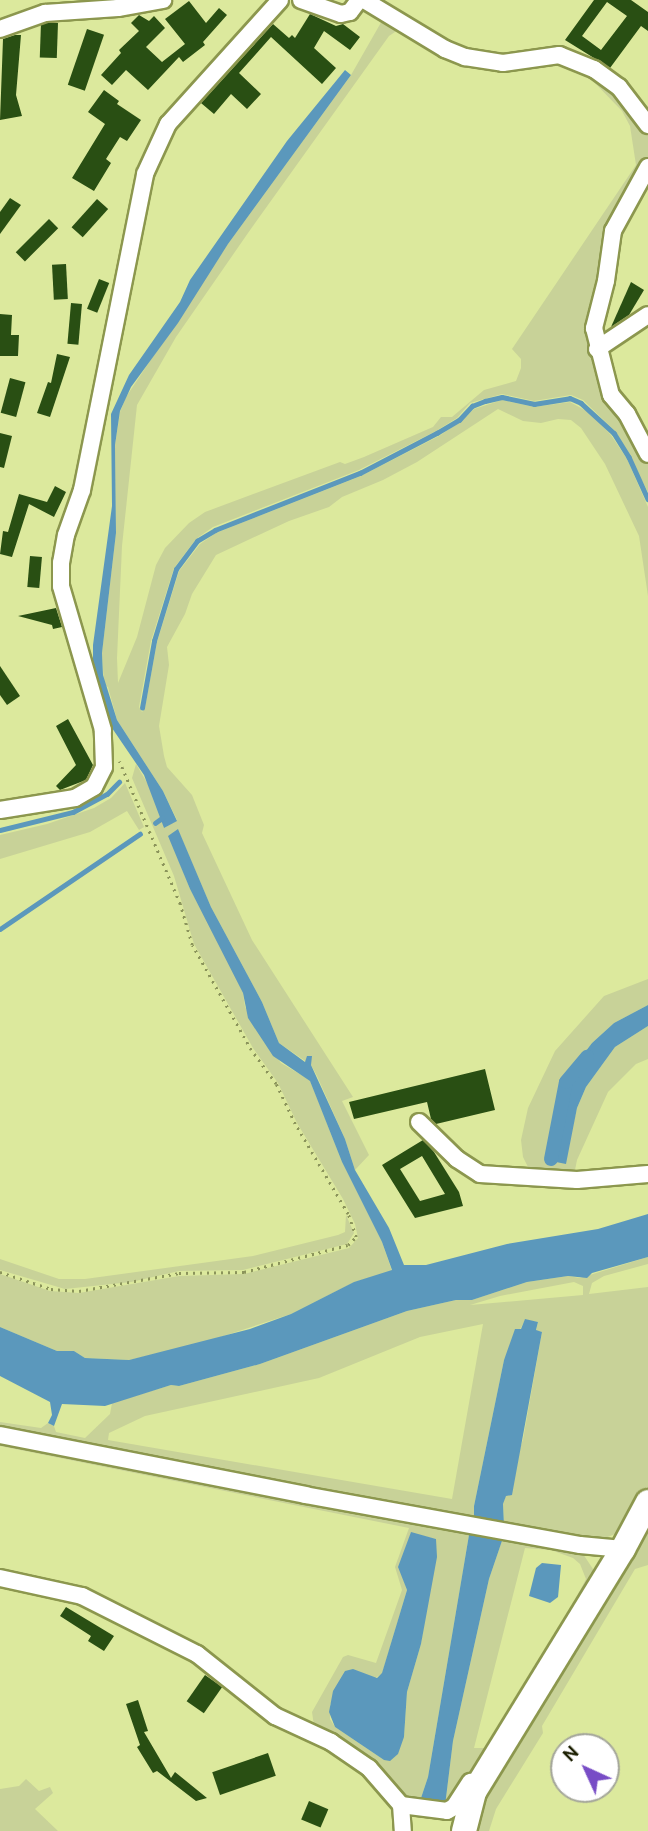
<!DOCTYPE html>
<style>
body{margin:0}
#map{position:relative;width:648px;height:1831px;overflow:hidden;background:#dce99d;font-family:Overpass,sans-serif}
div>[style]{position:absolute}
.green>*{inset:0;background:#c8d298}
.water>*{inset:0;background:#5b98bc}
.stream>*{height:4.5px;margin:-2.25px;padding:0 2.25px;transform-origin:2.25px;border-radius:2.25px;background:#5b98bc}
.canal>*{height:14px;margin:-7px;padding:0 7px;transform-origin:7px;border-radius:7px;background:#5b98bc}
.building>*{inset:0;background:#294f13;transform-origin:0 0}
.path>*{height:2.5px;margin-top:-1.25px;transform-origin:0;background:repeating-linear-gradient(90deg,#8b945b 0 2px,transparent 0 7px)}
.roads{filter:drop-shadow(2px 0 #8c974e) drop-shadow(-2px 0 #8c974e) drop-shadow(0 2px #8c974e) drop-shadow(0 -2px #8c974e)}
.minor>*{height:16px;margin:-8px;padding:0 8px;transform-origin:8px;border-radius:8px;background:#fff}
.primary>*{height:24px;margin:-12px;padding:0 12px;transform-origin:12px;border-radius:12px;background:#fff}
span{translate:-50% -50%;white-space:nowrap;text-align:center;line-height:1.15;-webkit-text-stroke:7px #fff;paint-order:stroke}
.north{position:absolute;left:550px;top:1733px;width:70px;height:70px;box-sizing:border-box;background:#fff;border:2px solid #a4a69a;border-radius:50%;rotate:315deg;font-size:19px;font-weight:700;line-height:28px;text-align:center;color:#1c2002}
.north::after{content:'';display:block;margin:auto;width:24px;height:32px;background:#784dc6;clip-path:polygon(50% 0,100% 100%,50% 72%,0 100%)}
</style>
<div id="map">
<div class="green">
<i style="clip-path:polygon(383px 19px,401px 28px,389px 36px,248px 233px,176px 337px,137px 405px,122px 546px,117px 658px,118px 683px,137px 637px,156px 565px,165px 548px,189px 523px,205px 512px,340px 462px,345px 464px,364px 457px,433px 427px,441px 417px,452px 417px,484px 390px,516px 381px,521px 368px,521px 359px,512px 349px,636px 165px,630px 126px,622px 111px,592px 80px,558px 58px,606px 80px,648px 135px,648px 157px,626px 199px,590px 328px,648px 463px,648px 492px,616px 432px,583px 400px,571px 395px,534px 401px,502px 394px,470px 403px,457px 418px,436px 431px,359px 470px,213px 527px,196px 539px,174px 568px,151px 641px,139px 707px,142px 712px,145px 708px,157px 642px,179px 571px,200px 544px,216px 533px,361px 476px,439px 436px,460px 422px,474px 409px,502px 400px,534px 407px,570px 402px,590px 413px,611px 435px,627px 459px,648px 507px,648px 596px,639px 536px,605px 464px,581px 428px,571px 420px,558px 419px,541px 423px,523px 421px,498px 409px,417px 462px,383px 480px,342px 497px,329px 507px,289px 521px,216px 555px,192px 594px,185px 614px,167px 647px,169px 665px,159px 726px,164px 756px,167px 767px,192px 795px,204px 825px,202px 833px,252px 940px,353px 1097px,342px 1101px,369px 1155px,355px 1170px,345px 1139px,317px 1076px,311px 1065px,279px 1043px,262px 1002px,211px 907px,178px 830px,169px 836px,190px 889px,225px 954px,243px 993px,245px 1007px,264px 1042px,281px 1063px,310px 1080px,342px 1162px,382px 1242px,392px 1271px,355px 1282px,291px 1314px,202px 1343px,129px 1360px,85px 1358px,74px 1351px,57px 1351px,0 1327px,0 1274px,50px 1291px,79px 1293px,179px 1276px,244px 1274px,349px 1248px,358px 1238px,355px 1224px,343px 1199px,297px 1123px,278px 1083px,253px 1048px,194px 944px,174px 876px,132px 778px,136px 764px,152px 791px,164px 828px,177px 820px,163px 791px,117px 720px,108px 687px,104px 685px,102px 653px,116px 533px,115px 445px,120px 412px,126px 397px,228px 244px,351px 75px)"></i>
<i style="clip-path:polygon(125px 783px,144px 827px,139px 830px,127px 811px,90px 832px,0 859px,0 835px,47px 824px,94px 808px,111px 798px)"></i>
<i style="clip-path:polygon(648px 979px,648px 1005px,614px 1023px,592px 1043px,579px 1060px,561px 1103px,553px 1149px,558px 1151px,572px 1130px,577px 1108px,586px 1087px,615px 1047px,648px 1026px,648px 1059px,636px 1064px,608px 1092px,577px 1160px,574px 1175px,528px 1167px,523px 1157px,521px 1140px,528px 1108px,555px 1051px,604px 996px)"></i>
<i style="clip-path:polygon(346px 1215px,354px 1233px,347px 1244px,243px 1270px,179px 1271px,131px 1282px,65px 1289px,0 1270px,0 1259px,59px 1279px,85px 1279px,253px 1256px,338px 1235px,345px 1232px)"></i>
<i style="clip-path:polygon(evenodd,648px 1257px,648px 1264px,604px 1276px,592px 1283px,589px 1294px,648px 1287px,648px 1494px,623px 1531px,605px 1538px,584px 1541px,504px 1525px,503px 1504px,523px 1439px,542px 1332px,536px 1331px,538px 1322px,525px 1320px,504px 1360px,474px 1506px,474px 1520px,0 1430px,0 1422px,41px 1428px,48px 1423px,54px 1426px,56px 1432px,85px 1438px,110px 1414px,112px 1403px,171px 1385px,179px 1386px,260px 1364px,407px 1311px,456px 1300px,472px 1300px,527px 1282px,568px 1276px,580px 1278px,648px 1257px,574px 1282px,583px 1286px,583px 1295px,470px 1305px,500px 1296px,574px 1282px,648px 1257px,483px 1324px,452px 1499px,108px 1440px,109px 1433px,145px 1416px,319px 1378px,420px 1337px,483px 1324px)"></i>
<i style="clip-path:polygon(evenodd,0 1439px,470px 1529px,428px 1777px,420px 1801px,402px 1795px,372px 1763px,314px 1726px,312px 1712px,343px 1657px,348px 1655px,376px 1663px,402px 1590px,395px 1567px,409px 1528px,0 1446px,0 1439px,411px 1533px,436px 1539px,421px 1644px,407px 1692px,404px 1737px,384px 1760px,335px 1727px,330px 1719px,330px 1704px,382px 1674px,407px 1590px,399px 1567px,411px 1533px)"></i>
<i style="clip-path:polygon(648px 1517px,648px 1565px,635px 1569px,542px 1726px,543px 1733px,496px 1809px,489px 1831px,471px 1831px,478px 1805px)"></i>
<i style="clip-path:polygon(504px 1535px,581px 1551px,597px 1575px,534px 1678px,586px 1579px,580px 1564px,573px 1558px,551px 1550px,525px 1548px,474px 1748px,488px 1748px,445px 1806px,453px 1741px,489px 1579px)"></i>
<i style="clip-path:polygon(26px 1779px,39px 1791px,50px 1787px,53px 1793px,35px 1809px,58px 1831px,0 1831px,0 1789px,19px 1786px)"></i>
</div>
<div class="water">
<i style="clip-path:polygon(345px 70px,351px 75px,228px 244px,178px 323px,131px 387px,120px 411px,115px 445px,116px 533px,102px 653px,103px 675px,117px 720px,163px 791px,177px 821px,164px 828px,144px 775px,112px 728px,93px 674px,93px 645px,112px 506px,111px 414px,129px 375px,180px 302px,190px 280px,287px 141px)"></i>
<i style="clip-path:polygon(178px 829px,211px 907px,262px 1002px,279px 1043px,305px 1062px,307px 1056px,312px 1056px,311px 1065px,345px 1139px,355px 1170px,389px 1228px,404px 1265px,426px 1265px,507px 1244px,598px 1229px,648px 1214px,648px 1257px,592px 1273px,587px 1278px,568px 1276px,527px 1282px,472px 1300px,456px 1300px,407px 1311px,260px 1364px,179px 1386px,171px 1385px,105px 1406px,62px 1404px,54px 1426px,48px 1423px,52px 1415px,50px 1402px,0 1376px,0 1327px,57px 1351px,74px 1351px,85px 1358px,129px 1360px,250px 1329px,291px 1314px,354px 1282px,392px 1270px,382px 1242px,342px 1162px,310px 1081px,273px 1056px,248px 1018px,243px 993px,190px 889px,168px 836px)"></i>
<i style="clip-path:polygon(648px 1005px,648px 1026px,615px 1047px,586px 1087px,577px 1108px,566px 1164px,556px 1162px,558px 1151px,553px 1149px,553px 1142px,558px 1114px,579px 1060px,592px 1043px,614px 1023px)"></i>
<i style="clip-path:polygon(525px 1319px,538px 1322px,536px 1330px,542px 1332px,512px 1495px,506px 1496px,503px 1504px,504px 1525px,474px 1520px,474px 1506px,504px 1360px,515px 1329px,521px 1329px)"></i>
<i style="clip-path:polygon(470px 1529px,504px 1535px,489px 1579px,453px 1741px,445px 1806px,420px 1801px,428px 1777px)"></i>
<i style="clip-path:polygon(411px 1532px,436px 1539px,437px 1557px,421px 1644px,407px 1692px,404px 1737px,398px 1754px,390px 1761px,384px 1760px,335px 1727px,329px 1712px,333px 1691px,345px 1671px,353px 1669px,377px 1678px,382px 1673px,407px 1590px,398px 1567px)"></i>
<i style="clip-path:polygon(542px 1563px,561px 1565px,558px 1597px,550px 1603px,529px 1596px,536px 1568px)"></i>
</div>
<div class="stream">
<i style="left:142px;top:708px;width:68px;rotate:-79.8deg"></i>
<i style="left:154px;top:641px;width:75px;rotate:-73deg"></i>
<i style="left:176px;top:569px;width:35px;rotate:-53deg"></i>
<i style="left:197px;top:541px;width:21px;rotate:-31deg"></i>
<i style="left:215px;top:530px;width:156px;rotate:-21.5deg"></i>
<i style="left:360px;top:473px;width:87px;rotate:-27.5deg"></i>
<i style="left:437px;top:433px;width:26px;rotate:-31deg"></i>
<i style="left:459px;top:420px;width:19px;rotate:-47deg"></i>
<i style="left:472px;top:406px;width:14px;rotate:-21deg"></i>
<i style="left:485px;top:401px;width:17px;rotate:-13deg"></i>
<i style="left:502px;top:397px;width:33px;rotate:12deg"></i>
<i style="left:534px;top:404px;width:36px;rotate:-9deg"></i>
<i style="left:570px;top:398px;width:12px;rotate:24deg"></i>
<i style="left:581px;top:403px;width:45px;rotate:42.3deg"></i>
<i style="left:614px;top:433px;width:28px;rotate:58deg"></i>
<i style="left:629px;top:457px;width:46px;rotate:65.7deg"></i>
<i style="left:155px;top:823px;width:9px;rotate:-36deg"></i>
<i style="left:0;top:830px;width:75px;rotate:-13.9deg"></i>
<i style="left:73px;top:812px;width:38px;rotate:-28deg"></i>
<i style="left:107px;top:794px;width:17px;rotate:-45deg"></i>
<i style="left:0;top:929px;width:169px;rotate:-34.2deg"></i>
</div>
<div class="canal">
<i style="left:551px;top:1159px;width:78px;rotate:-79deg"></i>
<i style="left:566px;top:1082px;width:33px;rotate:-50deg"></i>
</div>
<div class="building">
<i style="clip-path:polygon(evenodd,594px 0,631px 0,648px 12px,648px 31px,641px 26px,610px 68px,565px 40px,594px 0,607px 2px,627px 16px,601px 50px,582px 36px,607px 2px)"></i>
<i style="clip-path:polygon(189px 1px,206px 23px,219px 8px,227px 15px,203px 42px,205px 45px,183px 62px,179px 57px,148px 90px,126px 70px,112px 85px,101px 75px,121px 53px,119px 50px,139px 31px,131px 23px,139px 15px,149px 21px,154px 16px,165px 28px,146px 47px,162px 62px,185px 44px,165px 19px)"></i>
<i style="clip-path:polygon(310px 14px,336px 26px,343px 24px,360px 37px,350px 50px,324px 31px,314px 48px,336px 68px,322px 84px,271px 37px,239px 73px,261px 94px,247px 109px,231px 94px,214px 114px,201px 103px,273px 24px,289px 38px,292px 35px,295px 38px)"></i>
<i style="left:58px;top:23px;width:35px;height:17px;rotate:92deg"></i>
<i style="left:87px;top:29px;width:18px;height:59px;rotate:19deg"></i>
<i style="clip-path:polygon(15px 35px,21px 35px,16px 95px,22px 116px,0 120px,3px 39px)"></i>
<i style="clip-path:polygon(104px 90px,119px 101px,117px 104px,141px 120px,127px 141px,120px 137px,106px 159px,111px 163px,94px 191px,72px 178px,105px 124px,88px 112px)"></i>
<i style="clip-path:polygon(10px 198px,21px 205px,0 234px,0 212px)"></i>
<i style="left:97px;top:199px;width:15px;height:38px;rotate:42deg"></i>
<i style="left:49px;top:219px;width:13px;height:47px;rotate:45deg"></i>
<i style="left:66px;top:264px;width:35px;height:14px;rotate:87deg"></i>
<i style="left:99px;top:279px;width:11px;height:32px;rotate:22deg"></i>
<i style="clip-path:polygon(631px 282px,644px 290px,629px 315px,611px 327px)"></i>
<i style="left:71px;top:303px;width:11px;height:41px;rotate:5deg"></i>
<i style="clip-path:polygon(0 314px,12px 315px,11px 335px,19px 335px,18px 356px,0 356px)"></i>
<i style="clip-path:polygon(57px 354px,70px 357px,50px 417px,37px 413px,48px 382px,51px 383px)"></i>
<i style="left:10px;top:378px;width:16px;height:36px;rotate:15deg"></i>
<i style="clip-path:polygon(0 433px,12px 436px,4px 468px,0 467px)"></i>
<i style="clip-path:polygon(55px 486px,66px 492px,54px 517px,29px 504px,12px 557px,0 554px,3px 531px,8px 532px,19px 494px,47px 502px)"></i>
<i style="left:30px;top:556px;width:12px;height:31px;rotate:5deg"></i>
<i style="clip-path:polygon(56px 608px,62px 627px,53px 629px,52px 625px,18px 616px)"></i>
<i style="clip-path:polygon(0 666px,20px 696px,7px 705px,0 695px)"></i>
<i style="clip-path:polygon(68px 719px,93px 765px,86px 780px,60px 790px,56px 786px,76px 765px,56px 726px)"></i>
<i style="clip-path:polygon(485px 1069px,495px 1110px,436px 1124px,431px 1119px,427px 1102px,354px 1119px,349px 1102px)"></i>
<i style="clip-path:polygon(evenodd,423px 1140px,434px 1152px,459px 1192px,463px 1206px,415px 1218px,382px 1165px,423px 1140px,422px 1156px,445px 1194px,420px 1201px,400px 1169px,422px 1156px)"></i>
<i style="clip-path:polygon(66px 1607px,114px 1636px,104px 1651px,88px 1641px,91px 1636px,60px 1616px)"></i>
<i style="left:205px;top:1675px;width:21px;height:32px;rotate:35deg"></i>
<i style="clip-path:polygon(138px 1700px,148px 1731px,144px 1732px,171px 1778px,175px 1772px,207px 1798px,196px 1801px,157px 1771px,153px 1773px,137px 1747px,140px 1745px,126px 1704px)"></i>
<i style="left:268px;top:1753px;width:24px;height:59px;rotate:71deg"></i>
<i style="left:309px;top:1801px;width:21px;height:20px;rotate:23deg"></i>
</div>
<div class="path">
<i style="left:0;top:1272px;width:54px;rotate:18.4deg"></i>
<i style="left:51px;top:1289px;width:28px;rotate:4deg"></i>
<i style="left:79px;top:1291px;width:102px;rotate:-10.2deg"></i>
<i style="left:179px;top:1273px;width:65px;rotate:-0.9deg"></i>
<i style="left:244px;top:1272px;width:107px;rotate:-14.6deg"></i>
<i style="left:348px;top:1245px;width:11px;rotate:-45deg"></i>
<i style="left:356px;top:1237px;width:24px;rotate:-109deg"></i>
<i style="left:348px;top:1214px;width:104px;rotate:-120.5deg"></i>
<i style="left:295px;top:1124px;width:44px;rotate:-115.4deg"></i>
<i style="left:276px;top:1084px;width:42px;rotate:-126.3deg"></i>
<i style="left:251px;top:1050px;width:120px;rotate:-119.3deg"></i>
<i style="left:192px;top:945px;width:43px;rotate:-106.3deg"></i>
<i style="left:180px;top:904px;width:155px;rotate:-113.1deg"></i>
</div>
<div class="roads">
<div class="minor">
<i style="left:301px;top:0;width:42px;rotate:19.3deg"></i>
<i style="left:341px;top:14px;width:9px;rotate:-13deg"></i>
<i style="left:350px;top:12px;width:15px;rotate:-53deg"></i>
<i style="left:364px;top:0;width:95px;rotate:31.2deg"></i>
<i style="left:445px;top:49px;width:22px;rotate:22deg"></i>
<i style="left:465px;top:57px;width:38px;rotate:9deg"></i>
<i style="left:503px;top:63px;width:57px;rotate:-8.1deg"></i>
<i style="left:559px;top:55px;width:38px;rotate:22deg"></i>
<i style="left:594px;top:69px;width:31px;rotate:36deg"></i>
<i style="left:619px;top:87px;width:48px;rotate:52.7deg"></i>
<i style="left:0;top:29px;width:48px;rotate:-19.6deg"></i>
<i style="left:45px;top:13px;width:73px;rotate:-3.9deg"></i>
<i style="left:118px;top:8px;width:46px;rotate:-10.1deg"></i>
<i style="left:648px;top:167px;width:73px;rotate:118.7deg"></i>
<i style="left:613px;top:231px;width:50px;rotate:98deg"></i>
<i style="left:606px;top:281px;width:49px;rotate:104.3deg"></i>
<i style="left:594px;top:328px;width:69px;rotate:75.8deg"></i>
<i style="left:611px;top:395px;width:25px;rotate:50deg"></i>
<i style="left:627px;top:414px;width:45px;rotate:62.3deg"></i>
<i style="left:597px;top:349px;width:61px;rotate:-33.7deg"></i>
<i style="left:0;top:810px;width:76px;rotate:-9.1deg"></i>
<i style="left:75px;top:798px;width:22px;rotate:-30deg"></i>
<i style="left:94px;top:787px;width:22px;rotate:-63deg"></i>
<i style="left:104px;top:767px;width:37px;rotate:-92deg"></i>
<i style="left:103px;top:730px;width:150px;rotate:-106.3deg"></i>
<i style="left:61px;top:586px;width:23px;rotate:-90deg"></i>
<i style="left:61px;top:563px;width:28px;rotate:-80deg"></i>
<i style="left:66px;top:535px;width:48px;rotate:-70.4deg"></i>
<i style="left:82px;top:490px;width:322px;rotate:-78.7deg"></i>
<i style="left:145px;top:174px;width:55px;rotate:-65.3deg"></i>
<i style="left:168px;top:124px;width:167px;rotate:-47.9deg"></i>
<i style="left:419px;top:1122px;width:53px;rotate:44.2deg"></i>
<i style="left:457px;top:1159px;width:27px;rotate:33deg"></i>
<i style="left:480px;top:1174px;width:97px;rotate:3.5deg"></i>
<i style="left:577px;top:1180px;width:71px;rotate:-4.8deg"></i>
<i style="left:0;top:1435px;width:311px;rotate:11.1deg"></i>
<i style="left:305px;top:1495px;width:280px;rotate:10.3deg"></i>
<i style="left:580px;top:1545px;width:43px;rotate:5.3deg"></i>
<i style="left:0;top:1578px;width:84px;rotate:12.4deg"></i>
<i style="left:82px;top:1596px;width:129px;rotate:26.8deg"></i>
<i style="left:197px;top:1654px;width:100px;rotate:38.5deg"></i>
<i style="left:275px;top:1716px;width:62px;rotate:24.9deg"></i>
<i style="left:331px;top:1742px;width:46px;rotate:34.4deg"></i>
<i style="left:369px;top:1768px;width:49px;rotate:49.1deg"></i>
<i style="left:401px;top:1805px;width:26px;rotate:86deg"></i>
<i style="left:401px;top:1805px;width:46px;rotate:7.4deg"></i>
<i style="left:447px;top:1811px;width:8px;rotate:-30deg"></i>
<i style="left:454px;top:1807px;width:30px;rotate:-57deg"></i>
</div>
<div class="primary">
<i style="left:464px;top:1831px;width:40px;rotate:-75.6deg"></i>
<i style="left:474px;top:1792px;width:285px;rotate:-58.5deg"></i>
<i style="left:623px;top:1549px;width:53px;rotate:-62deg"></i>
</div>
</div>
<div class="north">N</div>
</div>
